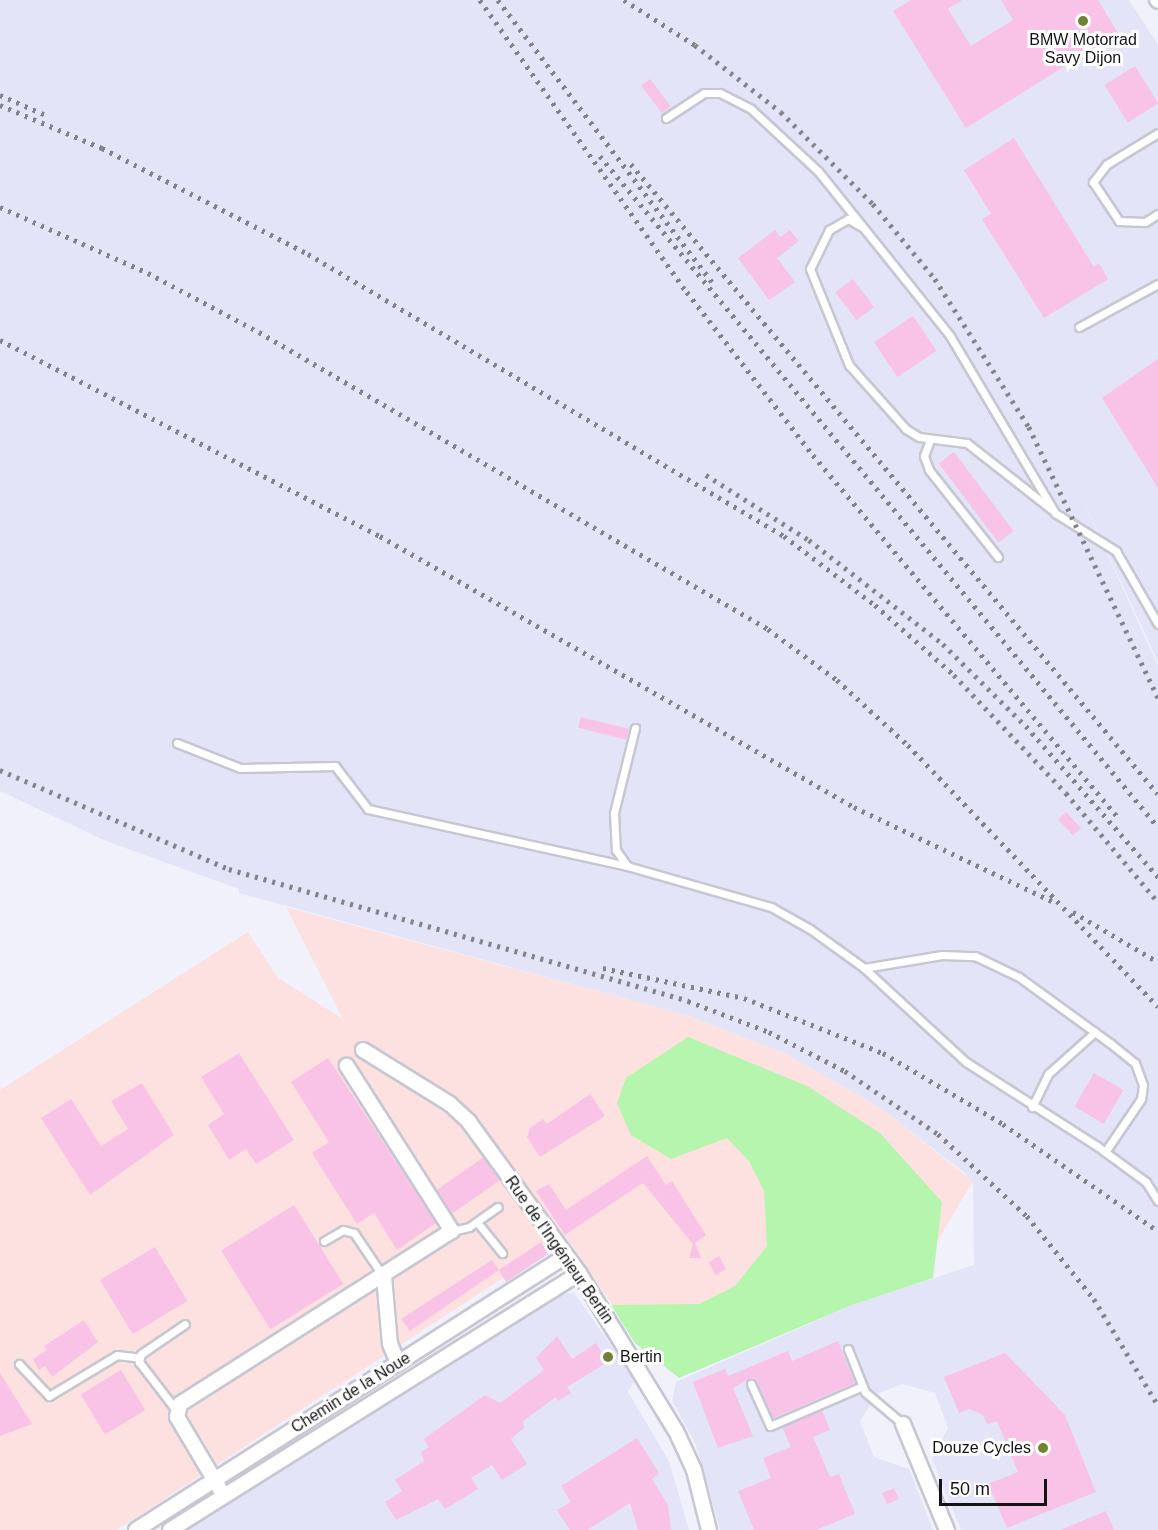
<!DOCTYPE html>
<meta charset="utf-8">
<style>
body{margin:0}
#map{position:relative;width:1158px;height:1530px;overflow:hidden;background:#f1f1fc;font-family:Arial,sans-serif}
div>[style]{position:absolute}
.built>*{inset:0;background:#e3e4f7}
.education>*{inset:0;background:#fce1e0}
.green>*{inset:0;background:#b5f5ad}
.building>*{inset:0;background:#f8c3e6;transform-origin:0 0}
.roads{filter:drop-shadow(2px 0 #c7c7d2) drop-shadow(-2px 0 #c7c7d2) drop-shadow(0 2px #c7c7d2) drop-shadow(0 -2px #c7c7d2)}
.lane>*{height:7px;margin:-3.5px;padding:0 3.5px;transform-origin:3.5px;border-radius:3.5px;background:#fff}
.street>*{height:14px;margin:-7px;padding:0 7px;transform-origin:7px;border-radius:7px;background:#fff}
.rail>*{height:4.5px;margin-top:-2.25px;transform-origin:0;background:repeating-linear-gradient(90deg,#828289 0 3px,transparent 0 9px)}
.dots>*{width:16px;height:16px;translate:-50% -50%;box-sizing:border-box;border:3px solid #fff;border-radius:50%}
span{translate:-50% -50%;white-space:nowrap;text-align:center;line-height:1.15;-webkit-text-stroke:6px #fff;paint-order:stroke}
.poi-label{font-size:16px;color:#141417}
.left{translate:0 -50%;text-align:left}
.right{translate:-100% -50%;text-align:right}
.street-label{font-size:16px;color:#141417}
.scale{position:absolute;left:939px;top:1479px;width:108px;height:27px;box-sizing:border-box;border:3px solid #141417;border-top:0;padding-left:8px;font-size:18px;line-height:21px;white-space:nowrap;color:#141417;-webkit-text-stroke:4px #fff;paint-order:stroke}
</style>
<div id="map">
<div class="built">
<i style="clip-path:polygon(0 0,1129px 0,1158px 45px,1158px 662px,1074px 480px,1158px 666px,1158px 1530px,961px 1530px,932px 1459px,948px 1428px,935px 1393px,902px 1384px,877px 1394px,860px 1421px,874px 1457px,909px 1469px,933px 1530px,720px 1530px,696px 1445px,672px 1400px,676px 1382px,852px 1305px,974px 1265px,973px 1182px,965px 1173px,879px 1107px,786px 1054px,689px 1016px,239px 893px,239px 889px,106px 841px,0 791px)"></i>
<i style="clip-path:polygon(574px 1293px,635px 1379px,628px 1392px,669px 1461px,689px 1530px,181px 1530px,553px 1294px)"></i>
</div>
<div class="education">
<i style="clip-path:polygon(286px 907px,689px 1016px,786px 1054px,879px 1107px,973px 1181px,928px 1257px,646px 1354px,565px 1236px,506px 1282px,503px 1278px,117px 1530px,0 1530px,0 1090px,248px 932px,277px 977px,343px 1019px)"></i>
</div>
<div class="green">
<i style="clip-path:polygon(688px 1037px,807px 1086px,880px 1133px,942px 1202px,933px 1278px,852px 1305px,679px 1378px,635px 1343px,611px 1305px,699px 1304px,735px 1286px,767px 1246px,764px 1191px,749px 1161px,727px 1138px,671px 1159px,631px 1135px,617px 1103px,626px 1078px)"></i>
</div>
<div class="building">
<i style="clip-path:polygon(911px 0,962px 0,948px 9px,971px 46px,1013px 20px,1001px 0,1098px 0,1118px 33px,966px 128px,893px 11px)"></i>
<i style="left:1135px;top:66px;width:44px;height:36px;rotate:58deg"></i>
<i style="left:650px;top:79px;width:34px;height:11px;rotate:53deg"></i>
<i style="clip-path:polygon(1014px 138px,1094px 267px,1099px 263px,1108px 279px,1044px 318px,982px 219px,991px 214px,964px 170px)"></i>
<i style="clip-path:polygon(775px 230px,780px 237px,790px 230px,799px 241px,777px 258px,795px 282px,769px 300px,738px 258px)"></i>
<i style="left:853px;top:279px;width:35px;height:22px;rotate:53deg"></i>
<i style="left:913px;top:316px;width:42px;height:47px;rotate:56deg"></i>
<i style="clip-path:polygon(1158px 359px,1158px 488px,1102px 398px)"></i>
<i style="left:954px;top:452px;width:99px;height:19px;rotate:53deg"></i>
<i style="left:581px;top:717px;width:49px;height:11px;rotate:14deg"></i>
<i style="left:1066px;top:812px;width:22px;height:11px;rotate:47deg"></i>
<i style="clip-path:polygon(239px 1053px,294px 1140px,256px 1164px,246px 1149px,229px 1160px,208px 1125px,224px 1114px,201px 1077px)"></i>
<i style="clip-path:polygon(328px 1058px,436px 1223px,397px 1250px,374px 1213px,357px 1224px,312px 1153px,329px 1142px,291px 1082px)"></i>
<i style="left:1094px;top:1073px;width:34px;height:39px;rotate:30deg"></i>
<i style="clip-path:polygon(142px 1083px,174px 1135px,90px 1195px,41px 1118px,71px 1099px,101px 1146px,128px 1129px,111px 1101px)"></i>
<i style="clip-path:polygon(590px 1094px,605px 1116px,540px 1157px,527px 1137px,530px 1128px,543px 1119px,547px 1124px)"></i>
<i style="clip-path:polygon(647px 1156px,666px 1185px,672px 1181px,706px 1235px,695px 1243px,701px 1258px,689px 1258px,693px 1244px,643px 1183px,565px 1235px,536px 1191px,549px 1184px,566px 1210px)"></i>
<i style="left:484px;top:1157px;width:28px;height:58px;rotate:55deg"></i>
<i style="left:294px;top:1205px;width:93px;height:86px;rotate:58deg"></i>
<i style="clip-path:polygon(541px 1242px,548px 1254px,506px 1282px,499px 1270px,410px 1331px,401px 1319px,492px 1260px,499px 1270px)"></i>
<i style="left:155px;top:1247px;width:63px;height:64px;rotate:59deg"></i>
<i style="left:719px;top:1256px;width:15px;height:12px;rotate:62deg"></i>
<i style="clip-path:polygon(84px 1320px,98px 1342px,52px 1377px,45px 1366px,39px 1370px,33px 1359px,47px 1350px,44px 1346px)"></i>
<i style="clip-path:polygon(557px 1336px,572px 1359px,596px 1343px,608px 1362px,567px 1387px,571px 1393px,558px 1401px,556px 1397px,523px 1421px,524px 1428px,511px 1439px,527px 1464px,502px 1480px,492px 1465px,471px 1478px,478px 1489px,445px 1509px,438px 1499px,396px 1520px,385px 1502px,402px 1491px,395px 1480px,424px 1461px,421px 1452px,429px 1447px,424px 1439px,485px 1395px,500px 1403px,535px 1377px,544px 1370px,536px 1358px)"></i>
<i style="clip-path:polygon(838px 1341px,855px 1383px,773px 1418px,755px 1378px,748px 1379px,733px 1388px,753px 1436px,718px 1448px,693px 1382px,725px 1369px,728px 1376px,788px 1351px,792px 1361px)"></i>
<i style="clip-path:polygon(1005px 1353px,1065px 1415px,1096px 1492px,1007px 1528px,988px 1484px,1018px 1472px,997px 1421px,987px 1424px,983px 1415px,969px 1409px,959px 1413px,944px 1377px)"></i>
<i style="left:121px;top:1370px;width:47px;height:47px;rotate:59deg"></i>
<i style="clip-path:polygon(0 1373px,32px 1424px,0 1436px)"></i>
<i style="clip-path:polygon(822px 1410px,830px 1430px,813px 1437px,830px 1477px,839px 1474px,855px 1514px,816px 1530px,754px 1530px,738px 1491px,771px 1478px,763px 1458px,791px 1447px,782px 1427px)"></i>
<i style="clip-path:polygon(637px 1438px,659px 1473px,652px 1479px,668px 1505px,671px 1530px,638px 1530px,630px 1503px,587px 1530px,570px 1530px,557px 1510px,571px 1502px,561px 1486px)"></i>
<i style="left:894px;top:1488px;width:12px;height:13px;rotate:66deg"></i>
<i style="clip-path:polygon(1106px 1511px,1114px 1530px,1060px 1530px)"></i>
</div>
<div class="roads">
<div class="lane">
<i style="left:666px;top:118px;width:45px;rotate:-33.3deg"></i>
<i style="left:704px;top:93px;width:16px"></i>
<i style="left:720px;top:93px;width:35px;rotate:27deg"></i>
<i style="left:751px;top:109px;width:91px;rotate:42.8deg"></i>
<i style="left:818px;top:171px;width:211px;rotate:51.3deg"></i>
<i style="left:950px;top:336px;width:206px;rotate:59.3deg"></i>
<i style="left:1055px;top:513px;width:72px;rotate:31.9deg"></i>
<i style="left:1116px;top:551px;width:84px;rotate:60.1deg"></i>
<i style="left:1158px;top:133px;width:60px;rotate:148.7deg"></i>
<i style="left:1107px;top:164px;width:23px;rotate:128deg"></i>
<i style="left:1093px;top:182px;width:47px;rotate:56.3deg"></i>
<i style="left:1119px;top:221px;width:26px;rotate:2deg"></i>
<i style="left:1145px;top:222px;width:15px;rotate:-32deg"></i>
<i style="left:862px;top:227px;width:16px;rotate:-150deg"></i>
<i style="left:848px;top:219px;width:22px;rotate:150deg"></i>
<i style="left:829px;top:230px;width:43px;rotate:116deg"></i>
<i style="left:810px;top:269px;width:104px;rotate:67.9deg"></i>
<i style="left:849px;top:365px;width:86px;rotate:48.3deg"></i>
<i style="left:906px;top:429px;width:15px;rotate:32deg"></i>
<i style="left:919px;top:437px;width:48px;rotate:7.1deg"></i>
<i style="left:967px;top:443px;width:108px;rotate:38.2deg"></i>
<i style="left:1079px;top:327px;width:90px;rotate:-28.6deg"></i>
<i style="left:930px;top:440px;width:17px;rotate:111deg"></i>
<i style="left:924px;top:456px;width:15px;rotate:70deg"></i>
<i style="left:929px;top:470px;width:111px;rotate:51.6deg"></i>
<i style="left:635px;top:728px;width:88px;rotate:103.9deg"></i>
<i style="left:614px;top:813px;width:37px;rotate:87deg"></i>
<i style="left:616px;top:850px;width:19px;rotate:55deg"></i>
<i style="left:627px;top:866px;width:150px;rotate:15.9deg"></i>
<i style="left:771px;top:907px;width:45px;rotate:29.4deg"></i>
<i style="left:810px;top:929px;width:67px;rotate:35.8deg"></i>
<i style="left:864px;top:968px;width:139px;rotate:42.7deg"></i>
<i style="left:966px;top:1062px;width:156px;rotate:32.7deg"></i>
<i style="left:1097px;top:1146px;width:61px;rotate:36.3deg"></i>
<i style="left:1146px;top:1182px;width:22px;rotate:58deg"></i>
<i style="left:177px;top:743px;width:68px;rotate:21.6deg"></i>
<i style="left:240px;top:768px;width:95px;rotate:-1.2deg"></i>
<i style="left:335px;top:766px;width:54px;rotate:52.5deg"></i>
<i style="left:368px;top:809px;width:265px;rotate:12.4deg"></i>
<i style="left:864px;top:968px;width:79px;rotate:-9.5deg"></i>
<i style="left:942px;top:955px;width:33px;rotate:2deg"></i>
<i style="left:975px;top:956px;width:49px;rotate:25.5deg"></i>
<i style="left:1019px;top:977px;width:112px;rotate:36deg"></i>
<i style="left:1110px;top:1043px;width:32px;rotate:39deg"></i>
<i style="left:1135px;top:1063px;width:23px;rotate:70deg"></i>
<i style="left:1143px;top:1085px;width:14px;rotate:98deg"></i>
<i style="left:1141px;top:1099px;width:64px;rotate:124.2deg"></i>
<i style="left:1032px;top:1107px;width:37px;rotate:-64deg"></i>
<i style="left:1048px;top:1074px;width:63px;rotate:-41.8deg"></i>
<i style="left:477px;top:1222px;width:40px;rotate:51deg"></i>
<i style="left:452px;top:1231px;width:17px;rotate:-13deg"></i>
<i style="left:469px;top:1227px;width:35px;rotate:-35deg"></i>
<i style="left:324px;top:1241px;width:22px;rotate:-30deg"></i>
<i style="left:343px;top:1230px;width:11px;rotate:15deg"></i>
<i style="left:354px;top:1233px;width:52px;rotate:56deg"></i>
<i style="left:848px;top:1349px;width:46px;rotate:68.4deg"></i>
<i style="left:865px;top:1392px;width:50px;rotate:40.1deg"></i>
<i style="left:19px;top:1364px;width:44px;rotate:46.8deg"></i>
<i style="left:49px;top:1396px;width:79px;rotate:-31.1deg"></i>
<i style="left:117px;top:1355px;width:23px;rotate:7deg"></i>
<i style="left:751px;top:1384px;width:46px;rotate:65.7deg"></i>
<i style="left:770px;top:1426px;width:101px;rotate:-23.3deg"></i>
<i style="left:176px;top:1410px;width:61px;rotate:-127.6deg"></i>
<i style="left:139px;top:1362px;width:8px;rotate:-76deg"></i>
<i style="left:141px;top:1354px;width:53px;rotate:-34.3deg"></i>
</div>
<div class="street">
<i style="left:1157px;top:0;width:1px;rotate:45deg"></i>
<i style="left:363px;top:1050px;width:102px;rotate:31.8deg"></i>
<i style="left:450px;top:1104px;width:26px;rotate:43deg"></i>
<i style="left:469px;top:1122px;width:187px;rotate:53.9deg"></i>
<i style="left:579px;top:1273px;width:185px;rotate:58.5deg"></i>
<i style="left:676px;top:1431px;width:43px;rotate:65.2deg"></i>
<i style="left:694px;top:1470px;width:62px;rotate:76deg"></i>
<i style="left:384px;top:1277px;width:67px;rotate:84.9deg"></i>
<i style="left:390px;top:1344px;width:21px;rotate:67deg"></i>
<i style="left:903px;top:1424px;width:115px;rotate:67.5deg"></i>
<i style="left:224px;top:1496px;width:92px;rotate:-120.7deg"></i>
<i style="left:177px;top:1417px;width:13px;rotate:-77deg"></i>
<i style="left:180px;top:1404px;width:322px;rotate:-32.5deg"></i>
<i style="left:452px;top:1231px;width:196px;rotate:-122.5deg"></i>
<i style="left:136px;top:1530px;width:510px;rotate:-32.51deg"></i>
<i style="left:170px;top:1530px;width:483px;rotate:-32.1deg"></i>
</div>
</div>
<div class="rail">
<i style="left:480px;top:0;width:358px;rotate:54.7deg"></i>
<i style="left:687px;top:292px;width:206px;rotate:52.3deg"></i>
<i style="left:813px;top:455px;width:475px;rotate:49.9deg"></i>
<i style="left:498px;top:0;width:354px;rotate:52.8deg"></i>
<i style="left:624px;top:0;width:84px;rotate:32.4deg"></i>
<i style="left:695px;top:45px;width:109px;rotate:37.9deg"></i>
<i style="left:781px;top:112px;width:130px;rotate:45deg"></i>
<i style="left:873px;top:204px;width:97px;rotate:50.4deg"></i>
<i style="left:935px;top:279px;width:175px;rotate:57.6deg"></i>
<i style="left:1029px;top:427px;width:300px;rotate:64.5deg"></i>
<i style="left:0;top:95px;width:52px;rotate:23.6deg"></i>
<i style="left:0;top:105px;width:111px;rotate:22.9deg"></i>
<i style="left:102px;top:148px;width:232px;rotate:27.2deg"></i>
<i style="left:308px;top:254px;width:553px;rotate:30.64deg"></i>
<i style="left:784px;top:536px;width:114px;rotate:37.2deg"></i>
<i style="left:875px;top:605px;width:106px;rotate:41.5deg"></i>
<i style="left:954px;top:675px;width:163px;rotate:46.5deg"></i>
<i style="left:1066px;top:793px;width:143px;rotate:49.8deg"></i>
<i style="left:600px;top:156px;width:873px;rotate:50.25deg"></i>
<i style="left:631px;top:164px;width:821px;rotate:50.09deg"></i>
<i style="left:0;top:207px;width:162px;rotate:24deg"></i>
<i style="left:148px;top:273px;width:126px;rotate:28deg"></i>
<i style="left:259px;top:332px;width:589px;rotate:30.26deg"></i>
<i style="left:768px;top:629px;width:86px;rotate:36.5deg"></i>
<i style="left:837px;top:680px;width:96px;rotate:42.5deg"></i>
<i style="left:908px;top:745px;width:362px;rotate:46.3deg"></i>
<i style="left:0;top:340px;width:428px;rotate:27.3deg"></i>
<i style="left:380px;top:536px;width:546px;rotate:29.76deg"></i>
<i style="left:854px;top:807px;width:219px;rotate:25.4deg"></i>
<i style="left:706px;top:475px;width:122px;rotate:32.3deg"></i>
<i style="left:809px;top:540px;width:170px;rotate:37.8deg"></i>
<i style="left:943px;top:644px;width:117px;rotate:44.7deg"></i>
<i style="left:1026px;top:726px;width:201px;rotate:48.8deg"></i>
<i style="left:0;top:770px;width:249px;rotate:23.4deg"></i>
<i style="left:229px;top:869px;width:478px;rotate:16deg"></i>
<i style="left:688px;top:1001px;width:87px;rotate:20.9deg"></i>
<i style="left:769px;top:1032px;width:85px;rotate:27.2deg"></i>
<i style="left:845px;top:1071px;width:112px;rotate:34.1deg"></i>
<i style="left:938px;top:1134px;width:121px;rotate:42.7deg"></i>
<i style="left:1027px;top:1216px;width:107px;rotate:51.1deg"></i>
<i style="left:1094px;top:1299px;width:124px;rotate:58.9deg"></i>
<i style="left:1073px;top:912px;width:99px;rotate:30.5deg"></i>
<i style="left:603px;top:968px;width:144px;rotate:12deg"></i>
<i style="left:744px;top:998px;width:149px;rotate:21.6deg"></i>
<i style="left:883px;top:1053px;width:139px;rotate:30.6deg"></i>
<i style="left:1003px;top:1124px;width:188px;rotate:34.6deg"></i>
</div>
<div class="dots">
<i style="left:1083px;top:21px;background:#728333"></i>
<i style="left:608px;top:1357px;background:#728333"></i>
<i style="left:1043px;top:1448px;background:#728333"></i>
</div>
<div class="poi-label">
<span style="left:1083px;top:49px">BMW Motorrad<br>Savy Dijon</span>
<span class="left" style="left:620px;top:1357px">Bertin</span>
<span class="right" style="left:1031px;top:1448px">Douze Cycles</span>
</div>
<div class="street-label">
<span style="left:559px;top:1250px;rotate:55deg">Rue de l'Ingénieur Bertin</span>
<span style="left:351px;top:1393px;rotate:-32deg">Chemin de la Noue</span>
</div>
<div class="scale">50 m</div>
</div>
